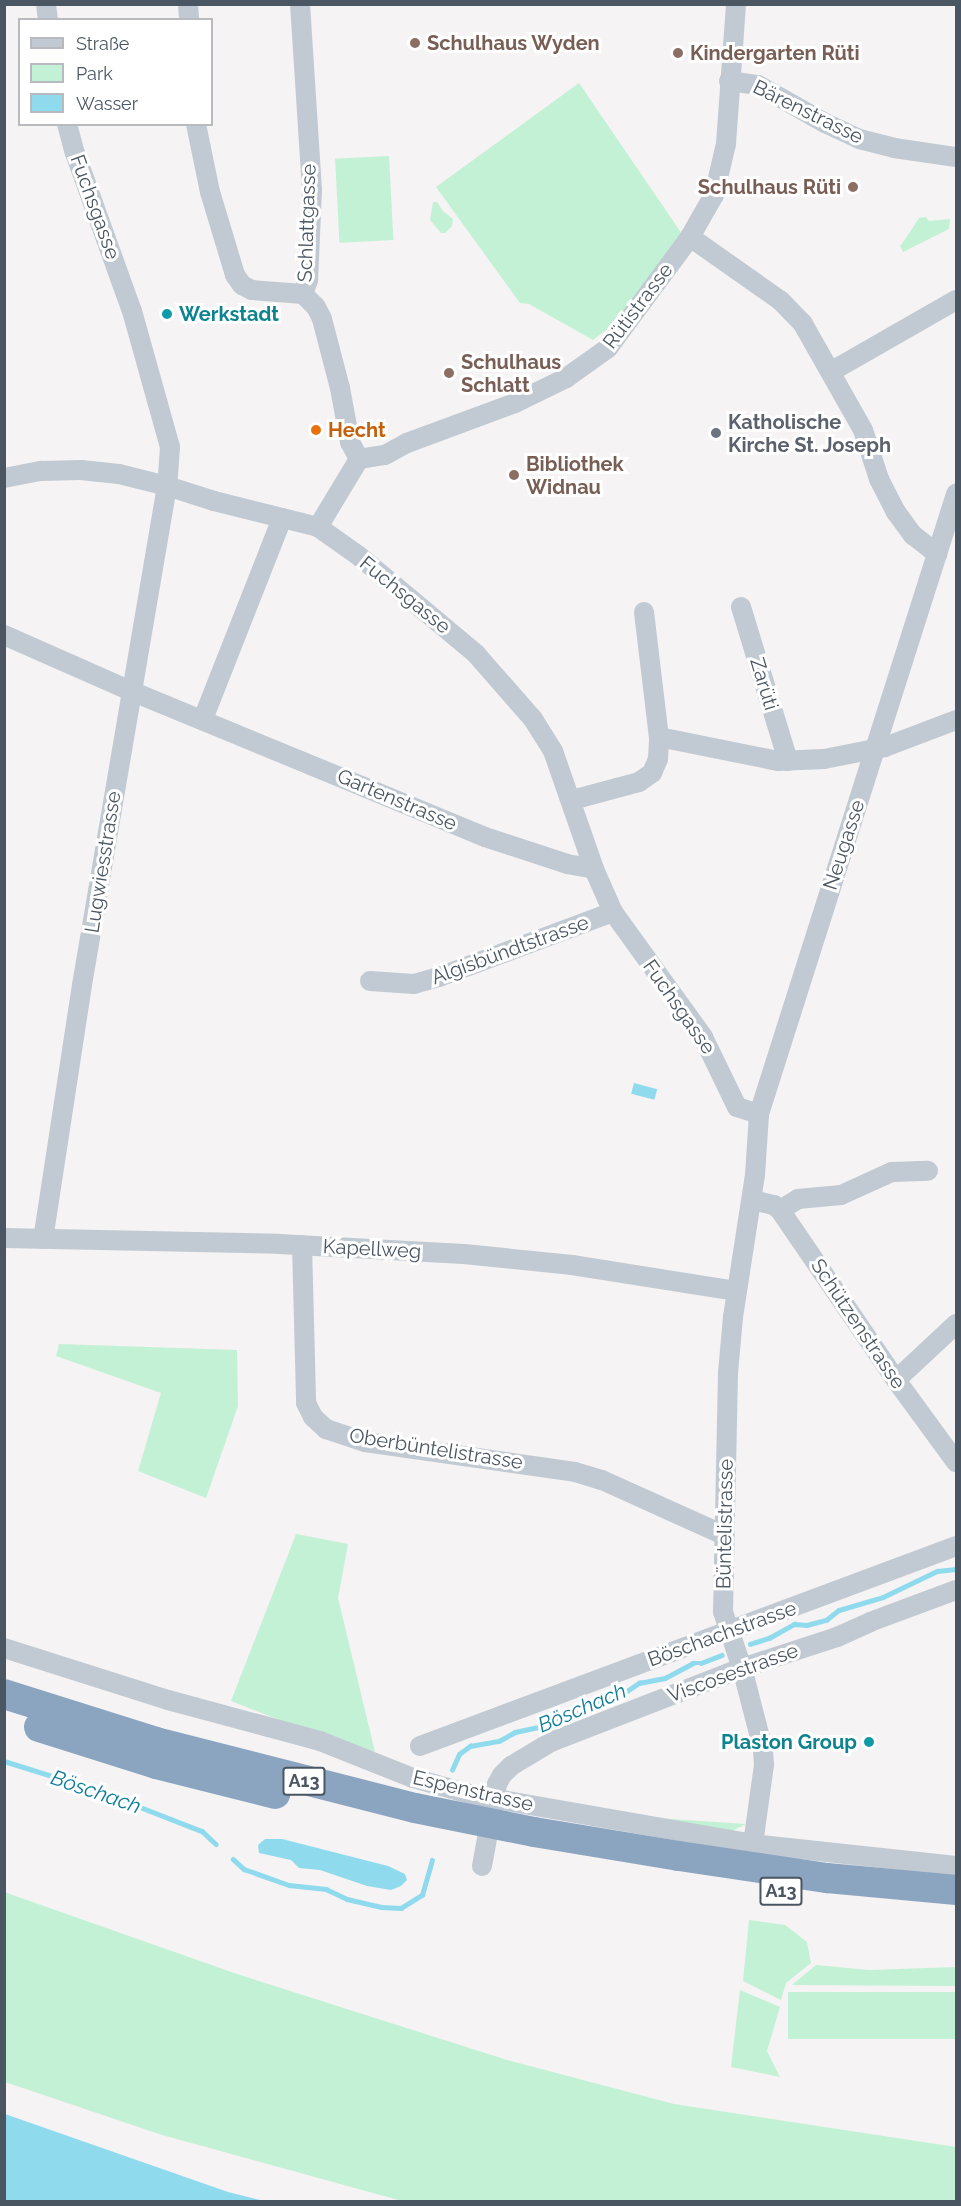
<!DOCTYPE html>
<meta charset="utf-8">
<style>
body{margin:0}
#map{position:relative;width:961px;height:2206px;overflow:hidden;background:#f5f3f3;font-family:Raleway,sans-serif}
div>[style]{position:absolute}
.green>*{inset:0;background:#c3f1d5;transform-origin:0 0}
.water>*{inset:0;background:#90daee;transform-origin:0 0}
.stream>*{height:4.5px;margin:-2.25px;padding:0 2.25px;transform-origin:2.25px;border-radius:2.25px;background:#90daee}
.minor>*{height:20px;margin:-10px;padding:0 10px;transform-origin:10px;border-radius:10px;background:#c1cad2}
.highway>*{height:30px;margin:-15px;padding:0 15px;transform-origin:15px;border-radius:15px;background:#8ba5c1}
.dots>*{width:16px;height:16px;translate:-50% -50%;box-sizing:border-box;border:3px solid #fff;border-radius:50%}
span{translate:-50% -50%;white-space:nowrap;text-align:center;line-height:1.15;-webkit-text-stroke:6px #fff;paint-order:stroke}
.shield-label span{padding:2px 4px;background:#fff;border:2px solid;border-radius:4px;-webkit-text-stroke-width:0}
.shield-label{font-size:18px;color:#4a5661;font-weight:700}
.education-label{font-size:20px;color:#785e54;font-weight:700}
.left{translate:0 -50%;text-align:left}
.right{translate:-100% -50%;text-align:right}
.street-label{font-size:20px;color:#4a5661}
.culture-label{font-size:20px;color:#0d838f;font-weight:700}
.worship-label{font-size:20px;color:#5b616d;font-weight:700}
.food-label{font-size:20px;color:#c56008;font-weight:700}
.water-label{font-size:21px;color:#0c7c9b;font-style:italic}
.frame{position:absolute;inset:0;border:6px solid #4a5661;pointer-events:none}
.legend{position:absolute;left:18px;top:18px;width:195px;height:108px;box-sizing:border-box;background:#fff;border:2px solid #b7bbc0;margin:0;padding:8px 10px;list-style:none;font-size:18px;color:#4a5661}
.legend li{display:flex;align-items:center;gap:12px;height:30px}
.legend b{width:30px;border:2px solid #b7bbc0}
</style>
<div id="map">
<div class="green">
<i style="clip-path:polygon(579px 83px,682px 234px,651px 283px,610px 327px,593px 340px,529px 304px,520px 303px,436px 187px)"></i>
<i style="left:389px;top:156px;width:84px;height:54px;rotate:87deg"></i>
<i style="clip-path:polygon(433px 202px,437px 202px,443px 211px,453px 219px,452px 226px,445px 233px,441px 233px,430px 220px)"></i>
<i style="clip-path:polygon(926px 217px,929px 221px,950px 219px,949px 229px,903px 252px,900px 246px,906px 238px,919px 218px)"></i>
<i style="clip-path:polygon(59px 1344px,237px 1350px,238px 1406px,206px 1498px,138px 1471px,161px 1393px,56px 1356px)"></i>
<i style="clip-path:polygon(296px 1534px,348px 1544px,338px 1598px,375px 1752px,292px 1725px,231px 1701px)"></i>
<i style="clip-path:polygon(641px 1817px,746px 1824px,732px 1831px)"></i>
<i style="clip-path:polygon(4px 1892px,237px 1974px,507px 2060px,674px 2104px,956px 2147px,956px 2201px,402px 2201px,162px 2135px,5px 2082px)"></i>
<i style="clip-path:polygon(749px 1920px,785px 1925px,807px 1942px,811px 1963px,786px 1983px,781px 2000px,743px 1981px)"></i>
<i style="clip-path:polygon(816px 1965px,869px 1970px,956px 1967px,956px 1986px,792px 1985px)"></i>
<i style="clip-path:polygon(740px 1990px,780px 2007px,767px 2051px,780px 2077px,731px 2067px)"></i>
<i style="left:788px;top:1992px;width:168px;height:47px"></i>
</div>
<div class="water">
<i style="left:634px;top:1083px;width:24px;height:11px;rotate:15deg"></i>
<i style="clip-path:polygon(265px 1839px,282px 1839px,388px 1866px,405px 1874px,407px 1880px,401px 1886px,391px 1890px,367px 1886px,320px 1870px,299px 1868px,291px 1860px,259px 1853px,258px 1845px)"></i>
<i style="clip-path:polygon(5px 2114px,228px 2192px,264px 2201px,5px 2201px)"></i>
</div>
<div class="stream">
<i style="left:750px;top:1644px;width:20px;rotate:-18deg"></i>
<i style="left:769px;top:1638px;width:29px;rotate:-29deg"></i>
<i style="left:794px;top:1624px;width:13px;rotate:4deg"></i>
<i style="left:807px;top:1625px;width:20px;rotate:-15deg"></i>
<i style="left:826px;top:1620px;width:16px;rotate:-38deg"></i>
<i style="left:839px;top:1610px;width:46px;rotate:-16.5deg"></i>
<i style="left:883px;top:1597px;width:60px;rotate:-25.7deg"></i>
<i style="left:937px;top:1571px;width:19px;rotate:-6deg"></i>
<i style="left:4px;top:1761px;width:94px;rotate:17.3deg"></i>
<i style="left:94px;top:1789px;width:116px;rotate:21.3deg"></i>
<i style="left:202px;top:1831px;width:19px;rotate:43deg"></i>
<i style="left:452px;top:1770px;width:17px;rotate:-66deg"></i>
<i style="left:459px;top:1754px;width:14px;rotate:-36deg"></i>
<i style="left:470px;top:1746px;width:29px;rotate:-10deg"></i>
<i style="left:499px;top:1741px;width:18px;rotate:-29deg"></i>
<i style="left:515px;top:1732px;width:33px;rotate:-12deg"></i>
<i style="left:547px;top:1725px;width:51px;rotate:-26.6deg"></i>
<i style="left:593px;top:1702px;width:29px;rotate:-14deg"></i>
<i style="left:621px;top:1695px;width:22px;rotate:-34deg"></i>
<i style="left:639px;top:1683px;width:26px;rotate:-11deg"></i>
<i style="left:665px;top:1678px;width:32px;rotate:-28deg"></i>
<i style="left:693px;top:1663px;width:8px"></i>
<i style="left:701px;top:1663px;width:22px;rotate:-21deg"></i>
<i style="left:233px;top:1859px;width:15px;rotate:42deg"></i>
<i style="left:244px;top:1869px;width:48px;rotate:19.6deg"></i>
<i style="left:289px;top:1885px;width:37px;rotate:6deg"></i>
<i style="left:326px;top:1889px;width:23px;rotate:25deg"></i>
<i style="left:347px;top:1899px;width:35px;rotate:13deg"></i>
<i style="left:381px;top:1907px;width:20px;rotate:3deg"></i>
<i style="left:401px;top:1908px;width:25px;rotate:-32deg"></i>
<i style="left:422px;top:1895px;width:36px;rotate:-74deg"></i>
</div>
<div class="minor">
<i style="left:46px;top:4px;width:16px;rotate:83deg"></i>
<i style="left:188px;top:4px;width:16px;rotate:86deg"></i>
<i style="left:300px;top:4px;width:186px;rotate:86.3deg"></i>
<i style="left:312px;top:190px;width:90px;rotate:92.5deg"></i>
<i style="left:308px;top:280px;width:15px;rotate:110deg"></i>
<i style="left:303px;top:294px;width:18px;rotate:45deg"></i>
<i style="left:316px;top:307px;width:13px;rotate:63deg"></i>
<i style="left:322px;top:319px;width:71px;rotate:75.4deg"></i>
<i style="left:340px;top:388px;width:55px;rotate:79.5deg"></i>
<i style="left:350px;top:442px;width:19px;rotate:62deg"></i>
<i style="left:729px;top:81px;width:29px;rotate:8deg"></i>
<i style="left:758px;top:85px;width:77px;rotate:29.6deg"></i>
<i style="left:825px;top:123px;width:38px;rotate:25deg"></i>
<i style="left:859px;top:139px;width:36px;rotate:14deg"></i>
<i style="left:894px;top:148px;width:63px;rotate:8.3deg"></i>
<i style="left:67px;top:124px;width:30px;rotate:75deg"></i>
<i style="left:75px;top:153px;width:168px;rotate:70.2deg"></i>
<i style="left:132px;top:311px;width:141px;rotate:74.4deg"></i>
<i style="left:170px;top:447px;width:39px;rotate:94deg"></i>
<i style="left:167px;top:486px;width:49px;rotate:17.7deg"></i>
<i style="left:214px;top:501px;width:107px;rotate:14deg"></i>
<i style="left:318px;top:527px;width:50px;rotate:35.3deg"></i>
<i style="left:359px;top:556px;width:153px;rotate:39.9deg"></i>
<i style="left:476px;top:654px;width:86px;rotate:48.8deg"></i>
<i style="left:533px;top:719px;width:38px;rotate:58deg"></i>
<i style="left:553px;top:751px;width:125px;rotate:70.8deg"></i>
<i style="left:594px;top:869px;width:47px;rotate:66.2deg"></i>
<i style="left:613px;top:912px;width:154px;rotate:54.2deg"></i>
<i style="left:703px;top:1037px;width:78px;rotate:64.1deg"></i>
<i style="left:737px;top:1107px;width:23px;rotate:18deg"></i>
<i style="left:196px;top:124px;width:69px;rotate:78.4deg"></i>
<i style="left:210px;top:192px;width:87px;rotate:73.2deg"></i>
<i style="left:235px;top:275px;width:12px;rotate:55deg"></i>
<i style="left:242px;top:285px;width:11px;rotate:27deg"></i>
<i style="left:252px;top:290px;width:51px;rotate:4.5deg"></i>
<i style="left:690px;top:237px;width:111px;rotate:35.1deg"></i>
<i style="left:781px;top:301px;width:32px;rotate:46deg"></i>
<i style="left:803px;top:324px;width:122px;rotate:60.5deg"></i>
<i style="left:863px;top:430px;width:52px;rotate:71.9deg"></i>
<i style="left:879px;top:479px;width:37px;rotate:63deg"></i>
<i style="left:896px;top:512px;width:29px;rotate:54deg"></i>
<i style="left:913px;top:535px;width:31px;rotate:38deg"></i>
<i style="left:832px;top:371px;width:143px;rotate:-29.8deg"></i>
<i style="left:359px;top:459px;width:26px;rotate:-9deg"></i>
<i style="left:385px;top:455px;width:25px;rotate:-29deg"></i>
<i style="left:407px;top:443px;width:115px;rotate:-20.3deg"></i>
<i style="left:515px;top:403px;width:57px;rotate:-26.1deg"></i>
<i style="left:566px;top:378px;width:52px;rotate:-35.5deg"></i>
<i style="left:608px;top:348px;width:138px;rotate:-53.5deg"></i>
<i style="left:690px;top:237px;width:48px;rotate:-60.3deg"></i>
<i style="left:714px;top:195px;width:52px;rotate:-76.8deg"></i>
<i style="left:726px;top:144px;width:140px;rotate:-85.9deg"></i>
<i style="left:4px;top:478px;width:38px;rotate:-11deg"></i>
<i style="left:41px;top:471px;width:40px;rotate:-1.4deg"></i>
<i style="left:81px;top:470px;width:38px;rotate:6deg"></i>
<i style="left:119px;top:474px;width:49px;rotate:14deg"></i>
<i style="left:167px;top:486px;width:506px;rotate:99.67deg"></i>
<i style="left:82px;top:985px;width:257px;rotate:98.7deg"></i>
<i style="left:318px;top:527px;width:79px;rotate:-58.9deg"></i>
<i style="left:741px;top:607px;width:161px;rotate:73deg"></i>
<i style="left:644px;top:612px;width:126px;rotate:83.2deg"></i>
<i style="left:4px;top:635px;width:139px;rotate:23.8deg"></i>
<i style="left:131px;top:691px;width:383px;rotate:22.4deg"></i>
<i style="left:485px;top:837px;width:86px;rotate:18.2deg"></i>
<i style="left:567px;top:864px;width:27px;rotate:10deg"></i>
<i style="left:203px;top:719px;width:216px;rotate:-68.5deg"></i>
<i style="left:572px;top:800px;width:69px;rotate:-15deg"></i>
<i style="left:639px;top:782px;width:16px;rotate:-35deg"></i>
<i style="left:652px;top:773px;width:15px;rotate:-67deg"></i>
<i style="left:658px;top:759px;width:22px;rotate:-87deg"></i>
<i style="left:659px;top:737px;width:121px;rotate:11.4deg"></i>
<i style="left:778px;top:761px;width:46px;rotate:-2.5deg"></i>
<i style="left:824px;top:759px;width:62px;rotate:-11.1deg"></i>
<i style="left:885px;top:747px;width:76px;rotate:-20.8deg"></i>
<i style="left:370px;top:981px;width:44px;rotate:3.9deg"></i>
<i style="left:414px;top:984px;width:26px;rotate:-16deg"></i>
<i style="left:439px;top:977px;width:186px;rotate:-20.5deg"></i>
<i style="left:752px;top:1200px;width:23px;rotate:13deg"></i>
<i style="left:774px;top:1205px;width:8px;rotate:40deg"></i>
<i style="left:780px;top:1210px;width:206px;rotate:55.7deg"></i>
<i style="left:896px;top:1380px;width:102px;rotate:53.8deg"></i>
<i style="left:780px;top:1210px;width:21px;rotate:-31deg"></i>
<i style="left:798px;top:1199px;width:43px;rotate:-5.3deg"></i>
<i style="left:841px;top:1195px;width:56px;rotate:-24.3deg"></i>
<i style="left:892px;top:1172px;width:36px;rotate:-2deg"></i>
<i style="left:4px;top:1238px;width:275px;rotate:1.2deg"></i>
<i style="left:279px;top:1244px;width:185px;rotate:3.1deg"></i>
<i style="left:464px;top:1254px;width:109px;rotate:5.8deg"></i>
<i style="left:572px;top:1265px;width:167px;rotate:9deg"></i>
<i style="left:302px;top:1245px;width:158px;rotate:88.5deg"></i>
<i style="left:306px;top:1403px;width:16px;rotate:63deg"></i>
<i style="left:313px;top:1417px;width:18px;rotate:43deg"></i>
<i style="left:326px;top:1429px;width:41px;rotate:18.4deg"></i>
<i style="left:365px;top:1442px;width:212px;rotate:8.1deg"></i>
<i style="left:575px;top:1472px;width:28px;rotate:17deg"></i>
<i style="left:602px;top:1480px;width:134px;rotate:24.3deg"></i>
<i style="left:896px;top:1380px;width:82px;rotate:-43deg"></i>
<i style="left:4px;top:1648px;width:172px;rotate:17.6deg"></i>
<i style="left:168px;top:1700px;width:157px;rotate:15.1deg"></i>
<i style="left:320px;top:1741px;width:100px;rotate:21.7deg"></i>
<i style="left:413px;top:1778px;width:62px;rotate:15.8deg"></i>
<i style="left:473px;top:1795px;width:284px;rotate:9.9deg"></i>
<i style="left:753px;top:1844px;width:204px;rotate:6.2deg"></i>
<i style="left:420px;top:1746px;width:572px;rotate:-20.46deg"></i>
<i style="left:753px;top:1844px;width:80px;rotate:-82.1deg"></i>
<i style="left:764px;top:1765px;width:16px;rotate:-94deg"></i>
<i style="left:763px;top:1749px;width:84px;rotate:-104.5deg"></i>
<i style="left:742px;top:1668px;width:59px;rotate:-108.7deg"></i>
<i style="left:723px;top:1612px;width:239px;rotate:-88.8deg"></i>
<i style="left:728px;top:1373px;width:56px;rotate:-84.9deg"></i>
<i style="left:733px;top:1317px;width:144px;rotate:-81.2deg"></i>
<i style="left:755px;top:1175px;width:61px;rotate:-86.2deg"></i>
<i style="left:759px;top:1114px;width:651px;rotate:-72.37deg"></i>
<i style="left:482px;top:1866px;width:83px;rotate:-79.6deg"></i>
<i style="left:497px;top:1784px;width:10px;rotate:-61deg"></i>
<i style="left:502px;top:1775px;width:13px;rotate:-45deg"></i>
<i style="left:511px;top:1766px;width:47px;rotate:-31deg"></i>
<i style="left:551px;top:1742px;width:205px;rotate:-21.2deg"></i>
<i style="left:742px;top:1668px;width:100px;rotate:-18.1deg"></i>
<i style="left:837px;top:1637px;width:36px;rotate:-24deg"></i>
<i style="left:870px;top:1622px;width:92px;rotate:-20.4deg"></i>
</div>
<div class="highway">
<i style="left:4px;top:1694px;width:159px;rotate:17.5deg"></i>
<i style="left:156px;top:1742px;width:267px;rotate:14.3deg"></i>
<i style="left:415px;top:1808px;width:121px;rotate:11.4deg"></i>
<i style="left:534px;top:1832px;width:147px;rotate:9.4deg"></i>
<i style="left:679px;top:1856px;width:150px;rotate:8.5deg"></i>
<i style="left:827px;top:1878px;width:130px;rotate:5.3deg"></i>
<i style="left:39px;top:1727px;width:123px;rotate:17.5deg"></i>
<i style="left:156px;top:1764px;width:123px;rotate:14.1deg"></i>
</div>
<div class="dots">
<i style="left:415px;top:43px;background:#8d6e63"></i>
<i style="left:678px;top:53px;background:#8d6e63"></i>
<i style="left:853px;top:187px;background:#8d6e63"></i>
<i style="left:167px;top:314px;background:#0f9aa8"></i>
<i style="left:449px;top:373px;background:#8d6e63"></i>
<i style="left:316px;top:430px;background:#e8710a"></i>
<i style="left:716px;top:433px;background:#6b7280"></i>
<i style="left:514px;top:475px;background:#8d6e63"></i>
<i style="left:869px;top:1742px;background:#0f9aa8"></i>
</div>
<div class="shield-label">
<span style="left:304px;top:1781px">A13</span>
<span style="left:781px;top:1891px">A13</span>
</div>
<div class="education-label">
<span class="left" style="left:427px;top:43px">Schulhaus Wyden</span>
<span class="left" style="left:690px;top:53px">Kindergarten Rüti</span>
<span class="right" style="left:841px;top:187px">Schulhaus Rüti</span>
<span class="left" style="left:461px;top:374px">Schulhaus<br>Schlatt</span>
<span class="left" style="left:526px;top:476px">Bibliothek<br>Widnau</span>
</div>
<div class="street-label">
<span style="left:808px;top:112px;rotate:26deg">Bärenstrasse</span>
<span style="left:95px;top:207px;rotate:70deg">Fuchsgasse</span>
<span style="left:307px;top:223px;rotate:-88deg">Schlattgasse</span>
<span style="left:638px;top:306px;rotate:-53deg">Rütistrasse</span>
<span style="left:405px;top:595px;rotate:39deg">Fuchsgasse</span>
<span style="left:764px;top:684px;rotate:73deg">Zarüti</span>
<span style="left:397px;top:800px;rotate:23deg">Gartenstrasse</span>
<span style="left:844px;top:845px;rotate:-72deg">Neugasse</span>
<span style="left:103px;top:862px;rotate:-81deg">Lugwiesstrasse</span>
<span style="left:510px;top:950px;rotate:-20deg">Algisbündtstrasse</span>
<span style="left:679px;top:1007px;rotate:55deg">Fuchsgasse</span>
<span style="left:372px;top:1249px;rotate:3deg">Kapellweg</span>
<span style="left:858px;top:1324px;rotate:56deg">Schützenstrasse</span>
<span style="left:436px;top:1449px;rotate:9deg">Oberbüntelistrasse</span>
<span style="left:725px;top:1524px;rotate:-89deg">Büntelistrasse</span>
<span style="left:722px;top:1634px;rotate:-20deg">Böschachstrasse</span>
<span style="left:733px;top:1673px;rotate:-20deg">Viscosestrasse</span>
<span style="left:473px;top:1791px;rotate:13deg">Espenstrasse</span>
</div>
<div class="culture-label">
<span class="left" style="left:179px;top:314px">Werkstadt</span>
<span class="right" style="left:857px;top:1742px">Plaston Group</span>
</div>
<div class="worship-label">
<span class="left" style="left:728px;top:434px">Katholische<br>Kirche St. Joseph</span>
</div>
<div class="food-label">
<span class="left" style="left:328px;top:430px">Hecht</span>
</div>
<div class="water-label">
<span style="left:582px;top:1708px;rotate:-23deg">Böschach</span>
<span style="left:96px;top:1792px;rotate:19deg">Böschach</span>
</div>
<div class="frame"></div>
<ul class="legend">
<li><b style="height:8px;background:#c1cad2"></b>Straße</li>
<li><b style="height:16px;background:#c3f1d5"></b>Park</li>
<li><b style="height:16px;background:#90daee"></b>Wasser</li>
</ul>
</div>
